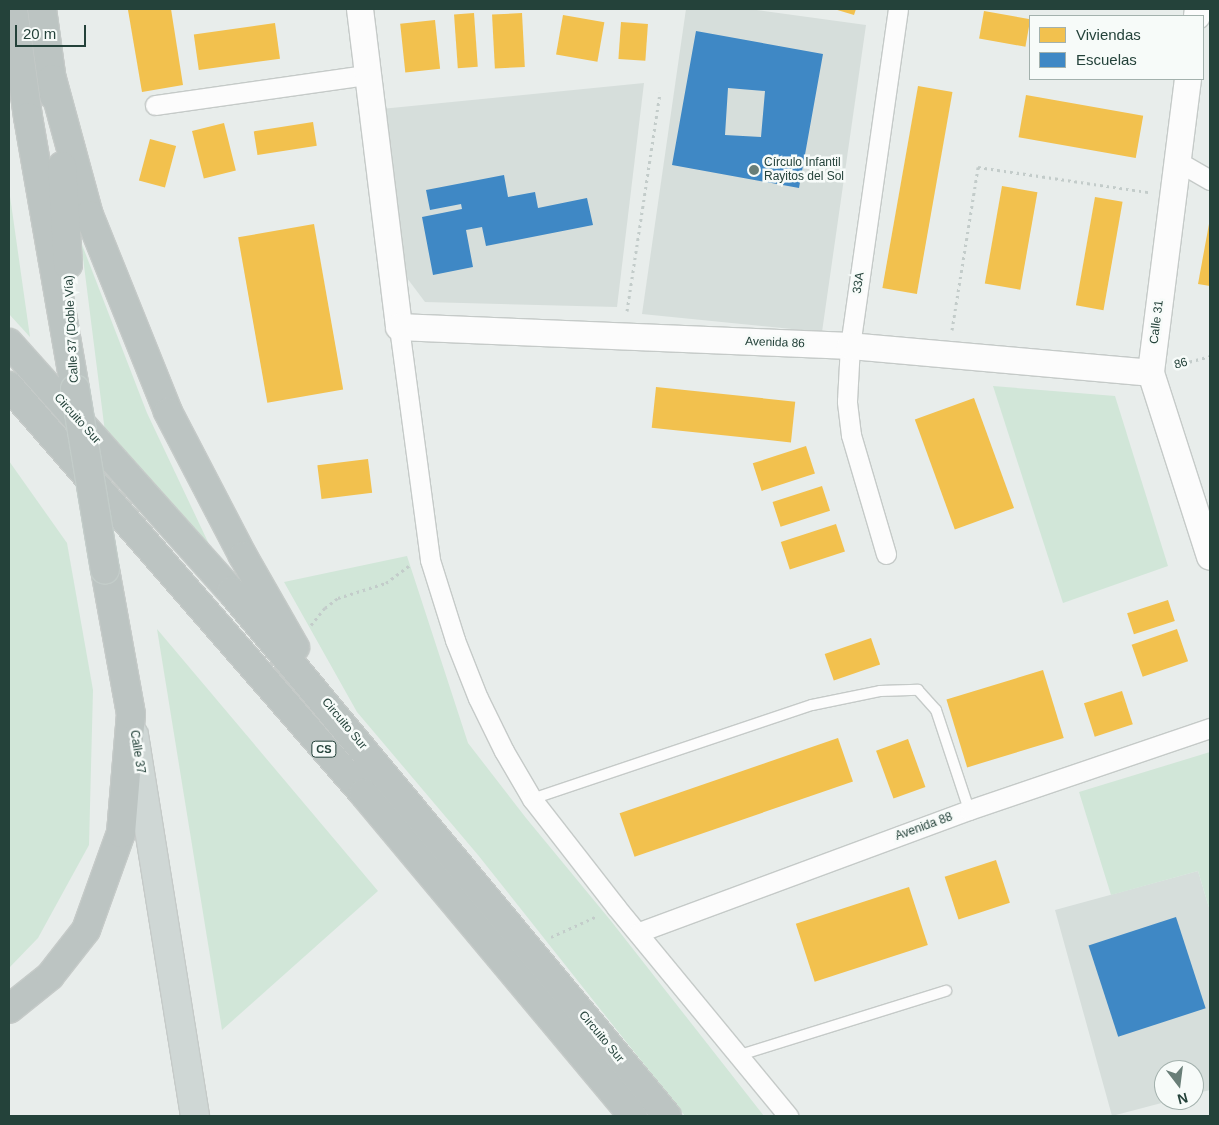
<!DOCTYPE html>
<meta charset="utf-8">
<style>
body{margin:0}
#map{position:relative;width:1219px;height:1125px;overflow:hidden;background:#e8edeb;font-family:Arial,sans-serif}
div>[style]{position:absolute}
.built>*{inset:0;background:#d6dedb}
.green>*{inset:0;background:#d1e6d8}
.homes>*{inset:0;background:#f2c14e;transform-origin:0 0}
.schools>*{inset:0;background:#3f88c5;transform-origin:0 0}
.path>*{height:3px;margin-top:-1.5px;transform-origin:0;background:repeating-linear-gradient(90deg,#c3ccca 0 2.5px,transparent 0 6.5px)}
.roads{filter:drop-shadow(1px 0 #c5cac8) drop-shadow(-1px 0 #c5cac8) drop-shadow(0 1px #c5cac8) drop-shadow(0 -1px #c5cac8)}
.lane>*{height:10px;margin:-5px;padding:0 5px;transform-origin:5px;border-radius:5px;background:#fcfcfc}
.street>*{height:19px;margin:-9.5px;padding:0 9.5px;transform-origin:9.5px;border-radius:9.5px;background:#fcfcfc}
.secondary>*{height:26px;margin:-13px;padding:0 13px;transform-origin:13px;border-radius:13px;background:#fcfcfc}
.primary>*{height:28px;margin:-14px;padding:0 14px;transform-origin:14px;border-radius:14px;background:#cfd7d5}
.highway>*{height:28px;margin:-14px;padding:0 14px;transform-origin:14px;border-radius:14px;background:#bcc4c2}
.bridges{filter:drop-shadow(1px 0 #c3ccc9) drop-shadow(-1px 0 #c3ccc9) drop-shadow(0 1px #c3ccc9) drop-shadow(0 -1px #c3ccc9)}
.highway-bridge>*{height:28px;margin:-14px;padding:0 14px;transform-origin:14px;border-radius:14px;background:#bcc4c2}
.dots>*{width:14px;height:14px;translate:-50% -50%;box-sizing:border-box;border:2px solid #f7fbf9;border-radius:50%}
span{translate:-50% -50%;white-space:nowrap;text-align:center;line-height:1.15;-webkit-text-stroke:5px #f7fbf9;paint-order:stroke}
.shield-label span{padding:1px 4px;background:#f7fbf9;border:1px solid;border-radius:4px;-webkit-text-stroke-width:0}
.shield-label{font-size:11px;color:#24423a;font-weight:700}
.poi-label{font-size:12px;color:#24423a}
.left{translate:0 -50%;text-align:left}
.street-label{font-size:12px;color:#24423a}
.frame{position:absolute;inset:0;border:10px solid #24423a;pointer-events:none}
.legend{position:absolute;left:1029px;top:15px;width:175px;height:65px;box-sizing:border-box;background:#f7fbf9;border:1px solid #a3b1ad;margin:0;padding:6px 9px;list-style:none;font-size:15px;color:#24423a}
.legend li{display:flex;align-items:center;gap:10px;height:25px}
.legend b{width:25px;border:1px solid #a3b1ad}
.north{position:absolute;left:1154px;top:1060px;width:50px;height:50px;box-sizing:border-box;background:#f7fbf9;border:1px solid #a3b1ad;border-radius:50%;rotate:165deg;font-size:14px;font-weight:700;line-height:20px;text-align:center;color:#24423a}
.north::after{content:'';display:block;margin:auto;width:18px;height:22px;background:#697e78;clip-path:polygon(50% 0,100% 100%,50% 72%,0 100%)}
.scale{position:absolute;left:15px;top:25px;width:71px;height:22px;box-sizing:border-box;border:2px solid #24423a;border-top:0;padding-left:6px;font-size:15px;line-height:18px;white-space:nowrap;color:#24423a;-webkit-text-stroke:4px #f7fbf9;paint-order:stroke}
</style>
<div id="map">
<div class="built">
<i style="clip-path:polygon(686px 9px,749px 9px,866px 25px,822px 332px,642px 314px)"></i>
<i style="clip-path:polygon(644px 83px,617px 307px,425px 302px,407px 278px,381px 109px)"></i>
<i style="clip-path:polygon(1198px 871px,1210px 911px,1210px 1090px,1194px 1094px,1194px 1070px,1164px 1070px,1164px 1100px,1173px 1100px,1112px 1116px,1055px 910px)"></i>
</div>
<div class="green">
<i style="clip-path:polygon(9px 189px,30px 337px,9px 314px)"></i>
<i style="clip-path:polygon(81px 242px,147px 413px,216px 559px,105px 432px)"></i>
<i style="clip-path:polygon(993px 386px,1115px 396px,1168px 566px,1063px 603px)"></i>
<i style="clip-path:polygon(9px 461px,67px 543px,93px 690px,89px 845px,38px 938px,9px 968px)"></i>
<i style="clip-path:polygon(407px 556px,468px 743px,526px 818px,611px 921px,764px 1116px,685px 1116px,478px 855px,357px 712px,284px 582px)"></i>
<i style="clip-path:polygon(157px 629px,378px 891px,222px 1030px)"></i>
<i style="clip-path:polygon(1210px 752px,1210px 911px,1198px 871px,1111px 895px,1079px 792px)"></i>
</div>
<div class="homes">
<i style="clip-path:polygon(138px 9px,171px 9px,183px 85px,142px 92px,128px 10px)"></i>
<i style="clip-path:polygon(834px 9px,856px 9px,854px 15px)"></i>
<i style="left:984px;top:11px;width:47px;height:28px;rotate:10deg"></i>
<i style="left:474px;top:13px;width:54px;height:20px;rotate:86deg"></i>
<i style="left:522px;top:13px;width:54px;height:30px;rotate:87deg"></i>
<i style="left:563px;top:15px;width:42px;height:40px;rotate:10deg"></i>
<i style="left:435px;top:20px;width:49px;height:35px;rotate:84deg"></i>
<i style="left:621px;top:22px;width:27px;height:37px;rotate:4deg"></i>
<i style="left:275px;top:23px;width:36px;height:82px;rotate:82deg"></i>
<i style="left:918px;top:86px;width:35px;height:205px;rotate:10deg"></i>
<i style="left:1026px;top:95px;width:119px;height:43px;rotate:10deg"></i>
<i style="left:313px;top:122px;width:24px;height:60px;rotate:81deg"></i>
<i style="left:224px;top:123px;width:49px;height:33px;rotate:76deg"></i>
<i style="left:150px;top:139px;width:27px;height:43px;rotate:15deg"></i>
<i style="left:1002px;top:186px;width:36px;height:99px;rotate:10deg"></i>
<i style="left:1095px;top:197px;width:28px;height:110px;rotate:10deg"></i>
<i style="left:314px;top:224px;width:168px;height:77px;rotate:80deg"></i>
<i style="clip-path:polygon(1209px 224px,1210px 225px,1210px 286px,1198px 284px)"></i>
<i style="left:656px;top:387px;width:140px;height:41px;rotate:6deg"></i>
<i style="left:974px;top:398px;width:117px;height:63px;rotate:70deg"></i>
<i style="left:806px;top:446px;width:29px;height:56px;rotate:72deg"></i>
<i style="left:368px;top:459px;width:34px;height:51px;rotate:83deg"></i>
<i style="left:822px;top:486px;width:26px;height:52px;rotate:72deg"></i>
<i style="left:836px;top:524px;width:29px;height:58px;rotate:72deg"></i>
<i style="left:1168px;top:600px;width:22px;height:43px;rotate:72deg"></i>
<i style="left:1177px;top:629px;width:34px;height:48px;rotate:71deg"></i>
<i style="left:871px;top:638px;width:28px;height:49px;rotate:71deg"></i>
<i style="left:1043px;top:670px;width:71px;height:101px;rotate:73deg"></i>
<i style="left:1122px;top:691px;width:35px;height:40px;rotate:72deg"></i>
<i style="left:838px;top:738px;width:46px;height:231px;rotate:71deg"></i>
<i style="left:908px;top:739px;width:51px;height:34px;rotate:70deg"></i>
<i style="left:996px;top:860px;width:45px;height:54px;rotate:72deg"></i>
<i style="left:909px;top:887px;width:61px;height:119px;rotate:72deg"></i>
</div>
<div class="schools">
<i style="clip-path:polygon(evenodd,696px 31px,823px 54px,799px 188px,672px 165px,696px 31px,728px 88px,765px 91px,761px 137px,725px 135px,728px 88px)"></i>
<i style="clip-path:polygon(504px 175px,508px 197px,535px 192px,538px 208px,587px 198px,593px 225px,486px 246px,482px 227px,466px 230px,473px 267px,433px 275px,422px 217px,462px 209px,461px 204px,430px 210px,426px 190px)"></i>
<i style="left:1176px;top:917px;width:96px;height:92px;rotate:72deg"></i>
</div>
<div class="path">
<i style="left:627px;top:311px;width:221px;rotate:-81.4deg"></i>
<i style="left:952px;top:330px;width:165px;rotate:-80.9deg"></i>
<i style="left:978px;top:167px;width:172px;rotate:8.4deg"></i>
<i style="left:1177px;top:365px;width:34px;rotate:-15deg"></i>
<i style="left:311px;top:625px;width:22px;rotate:-51deg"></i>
<i style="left:325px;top:608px;width:16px;rotate:-38deg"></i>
<i style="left:338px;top:598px;width:50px;rotate:-17.4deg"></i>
<i style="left:386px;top:583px;width:30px;rotate:-37deg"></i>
<i style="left:551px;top:937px;width:51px;rotate:-24.5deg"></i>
</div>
<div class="roads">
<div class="lane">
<i style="left:532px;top:799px;width:295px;rotate:-18.6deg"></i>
<i style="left:812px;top:705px;width:69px;rotate:-11.6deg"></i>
<i style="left:880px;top:691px;width:38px;rotate:-2deg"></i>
<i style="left:918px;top:690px;width:27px;rotate:48deg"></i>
<i style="left:936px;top:710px;width:105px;rotate:71.7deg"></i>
<i style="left:740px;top:1055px;width:216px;rotate:-17.3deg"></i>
</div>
<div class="street">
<i style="left:155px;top:105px;width:214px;rotate:-8.1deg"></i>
<i style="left:1177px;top:161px;width:38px;rotate:30deg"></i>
<i style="left:399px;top:327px;width:235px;rotate:82.4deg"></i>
<i style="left:430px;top:560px;width:84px;rotate:72.6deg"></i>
<i style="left:455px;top:640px;width:62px;rotate:68.4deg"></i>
<i style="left:478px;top:698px;width:59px;rotate:63.9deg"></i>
<i style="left:504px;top:751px;width:56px;rotate:59.7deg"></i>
<i style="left:532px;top:799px;width:137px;rotate:52.1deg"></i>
<i style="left:616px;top:907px;width:271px;rotate:50.5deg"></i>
<i style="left:886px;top:554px;width:124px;rotate:-106.4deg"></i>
<i style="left:851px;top:435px;width:34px;rotate:-97deg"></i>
<i style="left:847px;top:401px;width:55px;rotate:-86.9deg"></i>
<i style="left:850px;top:346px;width:340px;rotate:-81.9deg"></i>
<i style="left:639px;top:932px;width:352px;rotate:-20.3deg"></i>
<i style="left:969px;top:810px;width:255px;rotate:-18.8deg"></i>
</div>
<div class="secondary">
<i style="left:360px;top:9px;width:320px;rotate:83deg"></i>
<i style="left:399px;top:327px;width:451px;rotate:2.4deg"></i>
<i style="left:850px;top:346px;width:302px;rotate:5.1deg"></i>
<i style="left:1197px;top:16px;width:7px;rotate:-82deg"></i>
<i style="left:1188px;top:79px;width:296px;rotate:97.2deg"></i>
<i style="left:1151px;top:373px;width:193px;rotate:72.2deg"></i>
</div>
<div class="primary">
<i style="left:134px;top:735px;width:386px;rotate:80.9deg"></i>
</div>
<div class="highway">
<i style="left:13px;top:9px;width:109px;rotate:82.1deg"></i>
<i style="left:28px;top:117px;width:276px;rotate:80.2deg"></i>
<i style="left:42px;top:9px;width:88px;rotate:82.1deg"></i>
<i style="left:52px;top:79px;width:141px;rotate:74.8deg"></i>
<i style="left:89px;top:215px;width:212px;rotate:68.1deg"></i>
<i style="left:168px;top:412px;width:162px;rotate:62.5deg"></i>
<i style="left:243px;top:556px;width:105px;rotate:60.3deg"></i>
<i style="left:62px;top:166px;width:99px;rotate:86.5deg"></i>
<i style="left:9px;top:343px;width:333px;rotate:48.2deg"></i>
<i style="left:231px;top:591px;width:682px;rotate:50.29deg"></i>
<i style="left:9px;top:386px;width:539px;rotate:48.98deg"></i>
<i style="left:363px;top:793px;width:421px;rotate:50.1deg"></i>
<i style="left:9px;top:1009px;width:53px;rotate:-38.8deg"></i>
<i style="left:50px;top:976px;width:58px;rotate:-52deg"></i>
<i style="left:86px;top:930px;width:103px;rotate:-70.2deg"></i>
<i style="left:121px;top:833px;width:119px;rotate:-85.2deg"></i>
<i style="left:131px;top:714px;width:146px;rotate:-100.2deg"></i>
</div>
</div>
<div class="bridges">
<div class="highway-bridge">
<i style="left:75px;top:389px;width:183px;rotate:80.6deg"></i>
</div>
</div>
<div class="dots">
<i style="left:754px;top:170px;background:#697e78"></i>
</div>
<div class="shield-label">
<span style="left:324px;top:749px">CS</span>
</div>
<div class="poi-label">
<span class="left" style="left:764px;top:170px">Círculo Infantil<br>Rayitos del Sol</span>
</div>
<div class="street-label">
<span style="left:859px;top:283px;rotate:-82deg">33A</span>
<span style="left:1157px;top:322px;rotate:-83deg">Calle 31</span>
<span style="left:72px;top:329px;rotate:-93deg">Calle 37 (Doble Vía)</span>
<span style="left:775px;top:343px;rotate:2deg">Avenida 86</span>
<span style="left:1181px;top:364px;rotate:-16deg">86</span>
<span style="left:77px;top:419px;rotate:48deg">Circuito Sur</span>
<span style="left:344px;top:724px;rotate:50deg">Circuito Sur</span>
<span style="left:137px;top:752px;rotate:81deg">Calle 37</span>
<span style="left:924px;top:827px;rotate:-20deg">Avenida 88</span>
<span style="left:601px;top:1037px;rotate:50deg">Circuito Sur</span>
</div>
<div class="frame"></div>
<ul class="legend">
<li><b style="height:14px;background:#f2c14e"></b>Viviendas</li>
<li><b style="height:14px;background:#3f88c5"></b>Escuelas</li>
</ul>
<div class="north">N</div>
<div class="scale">20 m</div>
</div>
